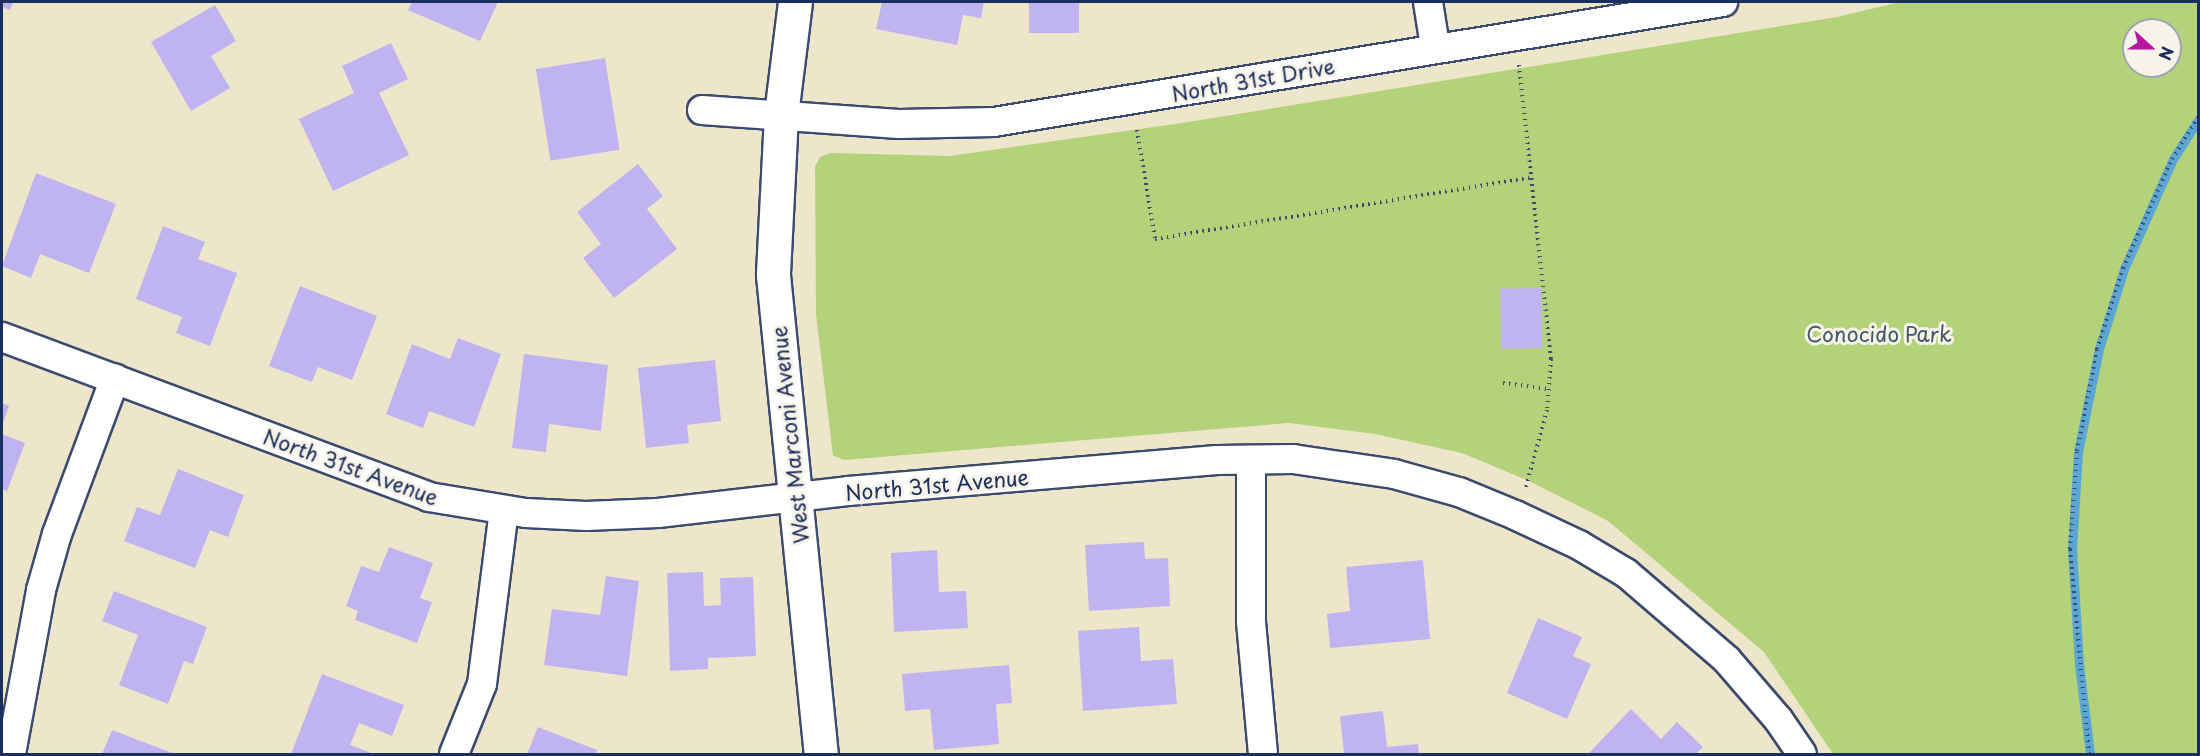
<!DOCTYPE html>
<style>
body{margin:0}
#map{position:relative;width:2200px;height:756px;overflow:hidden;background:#eee6cb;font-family:"Playpen Sans",sans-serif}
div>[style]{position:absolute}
.green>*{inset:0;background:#b3d27a}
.stream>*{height:9px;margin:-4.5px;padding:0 4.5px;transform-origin:4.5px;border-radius:4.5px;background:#5ba6d3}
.building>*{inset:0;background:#c0b4f0;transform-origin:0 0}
.path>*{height:4px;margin-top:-2px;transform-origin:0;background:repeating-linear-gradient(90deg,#3b4a6e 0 1.5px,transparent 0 6px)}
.roads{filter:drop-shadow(2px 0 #3b4a6e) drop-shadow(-2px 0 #3b4a6e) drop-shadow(0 2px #3b4a6e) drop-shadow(0 -2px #3b4a6e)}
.minor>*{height:28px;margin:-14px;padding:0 14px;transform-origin:14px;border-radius:14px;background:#fff}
.tertiary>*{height:33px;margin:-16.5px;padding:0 16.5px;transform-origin:16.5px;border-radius:16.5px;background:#fff}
span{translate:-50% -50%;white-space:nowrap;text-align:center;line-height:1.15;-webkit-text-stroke:6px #f7f3e8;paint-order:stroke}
.street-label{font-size:21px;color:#1b2f5e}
.park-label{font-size:21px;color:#415865}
.frame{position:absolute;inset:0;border:3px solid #1b2f5e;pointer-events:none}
.north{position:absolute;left:2122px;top:18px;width:60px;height:60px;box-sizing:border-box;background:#f7f3e8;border:2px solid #9fa5b1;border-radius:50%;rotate:111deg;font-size:16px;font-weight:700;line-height:24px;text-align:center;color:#1b2f5e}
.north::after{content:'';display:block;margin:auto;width:21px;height:27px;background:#b5179e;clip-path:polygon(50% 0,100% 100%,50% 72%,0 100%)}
</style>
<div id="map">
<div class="green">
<i style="clip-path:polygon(evenodd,1900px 2px,2198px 2px,2198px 754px,1833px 754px,1764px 652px,1608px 521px,1529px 481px,1462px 453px,1375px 434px,1289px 423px,845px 460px,833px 456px,816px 314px,815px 167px,820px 157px,831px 153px,950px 156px,1182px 123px,1837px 17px,1900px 2px,2134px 30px,2170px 30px,2170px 66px,2134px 66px,2134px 30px)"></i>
</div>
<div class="stream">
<i style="left:2090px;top:754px;width:91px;rotate:-97deg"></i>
<i style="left:2079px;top:664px;width:114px;rotate:-93.5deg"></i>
<i style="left:2072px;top:550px;width:98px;rotate:-86.5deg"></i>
<i style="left:2078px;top:452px;width:105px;rotate:-78.5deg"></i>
<i style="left:2099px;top:349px;width:84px;rotate:-72.6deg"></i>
<i style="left:2124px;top:269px;width:120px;rotate:-66deg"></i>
<i style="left:2173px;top:159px;width:46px;rotate:-57.3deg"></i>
</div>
<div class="building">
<i style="clip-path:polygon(2px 2px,13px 2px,10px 10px,2px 7px)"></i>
<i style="clip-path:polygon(412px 2px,498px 2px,480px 41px,408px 10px)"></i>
<i style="clip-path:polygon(882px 2px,984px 2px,981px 18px,963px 15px,957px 45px,876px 29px)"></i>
<i style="left:1029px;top:2px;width:50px;height:31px"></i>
<i style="clip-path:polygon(215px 5px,236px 41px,211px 56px,230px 88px,191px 111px,151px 42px)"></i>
<i style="clip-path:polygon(391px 43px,408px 79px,379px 93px,409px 155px,333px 191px,299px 119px,354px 93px,342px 66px)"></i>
<i style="left:605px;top:58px;width:93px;height:70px;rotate:81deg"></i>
<i style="clip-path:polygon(638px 164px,663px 196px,647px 209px,677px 249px,614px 298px,583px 258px,601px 244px,577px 212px)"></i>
<i style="clip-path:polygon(36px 173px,116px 204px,89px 273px,40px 254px,31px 278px,2px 266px)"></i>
<i style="clip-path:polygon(163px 226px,205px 242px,198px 259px,237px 273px,210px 346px,176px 333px,182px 317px,136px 299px)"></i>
<i style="clip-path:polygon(300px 286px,377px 316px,352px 380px,318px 367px,312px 382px,269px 366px)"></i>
<i style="left:1541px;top:288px;width:60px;height:41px;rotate:89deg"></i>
<i style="clip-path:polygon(458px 338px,501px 354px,474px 427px,429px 411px,423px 428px,386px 414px,412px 344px,450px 359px)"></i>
<i style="clip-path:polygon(524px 354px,608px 365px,601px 431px,549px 424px,546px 452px,512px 448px)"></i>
<i style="clip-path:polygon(715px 360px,721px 421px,687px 425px,689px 443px,646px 448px,638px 368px)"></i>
<i style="clip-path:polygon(2px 403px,9px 406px,2px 426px)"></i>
<i style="clip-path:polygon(2px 434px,25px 443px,7px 491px,2px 489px)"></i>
<i style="clip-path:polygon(178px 469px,244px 495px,228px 537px,210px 530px,195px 568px,124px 541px,137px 507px,160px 515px)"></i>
<i style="clip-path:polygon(1144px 542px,1145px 559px,1168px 558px,1170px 606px,1089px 611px,1085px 545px)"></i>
<i style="clip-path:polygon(389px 547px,433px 563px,420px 598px,432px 602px,417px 643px,355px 620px,358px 611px,346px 606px,361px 566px,379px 572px)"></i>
<i style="clip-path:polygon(937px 550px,939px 592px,966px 591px,968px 628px,894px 632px,891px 553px)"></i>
<i style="clip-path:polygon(1423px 560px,1430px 639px,1330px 648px,1327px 614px,1350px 611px,1346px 567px)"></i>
<i style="clip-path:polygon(703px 572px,704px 606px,721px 605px,720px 578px,753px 577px,756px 656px,708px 658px,708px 669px,670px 671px,667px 573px)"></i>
<i style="clip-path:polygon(606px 576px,639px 581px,627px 676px,544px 665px,552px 609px,600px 615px)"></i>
<i style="clip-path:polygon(114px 591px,207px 627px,193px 664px,184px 661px,168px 704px,119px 685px,138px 635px,102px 621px)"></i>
<i style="clip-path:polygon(1538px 618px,1582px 637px,1573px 656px,1591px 664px,1567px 719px,1507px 693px)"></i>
<i style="clip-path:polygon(1139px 627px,1141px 661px,1173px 659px,1177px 704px,1083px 711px,1078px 631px)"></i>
<i style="clip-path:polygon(1009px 665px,1012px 703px,996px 704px,999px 744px,934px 750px,930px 709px,905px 711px,902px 674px)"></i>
<i style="clip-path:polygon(322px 674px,404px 705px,392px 736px,359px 723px,350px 745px,374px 754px,291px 754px)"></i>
<i style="clip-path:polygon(1631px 709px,1661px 739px,1677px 722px,1703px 747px,1696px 754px,1588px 754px)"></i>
<i style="clip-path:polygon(1383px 711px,1387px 747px,1418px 744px,1419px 754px,1344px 754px,1340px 716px)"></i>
<i style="clip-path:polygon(538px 727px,597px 750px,596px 754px,527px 754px)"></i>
<i style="clip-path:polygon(112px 730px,175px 754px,102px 754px)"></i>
</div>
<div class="path">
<i style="left:1519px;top:65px;width:296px;rotate:83.8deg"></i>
<i style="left:1551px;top:359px;width:51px;rotate:94.5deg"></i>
<i style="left:1547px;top:410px;width:80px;rotate:105.3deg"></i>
<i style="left:1137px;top:130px;width:110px;rotate:80.6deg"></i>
<i style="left:1155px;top:239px;width:384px;rotate:-9.3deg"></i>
<i style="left:1503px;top:383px;width:46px;rotate:7.4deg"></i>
<i style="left:2089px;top:754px;width:206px;rotate:-95.3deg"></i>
<i style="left:2070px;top:549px;width:98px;rotate:-85.9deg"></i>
<i style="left:2077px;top:451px;width:104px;rotate:-78.9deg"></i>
<i style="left:2097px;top:349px;width:85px;rotate:-72.2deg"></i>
<i style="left:2123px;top:268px;width:120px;rotate:-65.8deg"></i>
<i style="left:2172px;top:159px;width:49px;rotate:-58.2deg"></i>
</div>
<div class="roads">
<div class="minor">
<i style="left:1428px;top:2px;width:45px;rotate:81deg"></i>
<i style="left:702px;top:110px;width:197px;rotate:4.1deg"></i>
<i style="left:899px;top:124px;width:95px;rotate:-1.2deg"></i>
<i style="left:994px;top:122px;width:739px;rotate:-9.35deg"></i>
<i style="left:2px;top:337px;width:456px;rotate:20.5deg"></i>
<i style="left:429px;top:497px;width:98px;rotate:9.4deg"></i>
<i style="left:526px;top:513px;width:60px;rotate:2.9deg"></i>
<i style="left:586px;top:516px;width:72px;rotate:-2.4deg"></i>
<i style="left:658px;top:513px;width:191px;rotate:-6.6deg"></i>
<i style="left:848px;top:491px;width:370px;rotate:-4.8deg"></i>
<i style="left:1217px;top:460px;width:76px;rotate:-0.8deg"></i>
<i style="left:1293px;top:459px;width:102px;rotate:8.4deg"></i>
<i style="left:1394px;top:474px;width:67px;rotate:15.5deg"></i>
<i style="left:1459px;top:492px;width:61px;rotate:22.3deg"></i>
<i style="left:1515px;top:515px;width:71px;rotate:25.1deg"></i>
<i style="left:1579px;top:545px;width:55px;rotate:30.8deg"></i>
<i style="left:1626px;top:573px;width:133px;rotate:40.7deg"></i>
<i style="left:1727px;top:660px;width:78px;rotate:49.2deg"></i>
<i style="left:1778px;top:719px;width:42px;rotate:55.6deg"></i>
<i style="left:1251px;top:460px;width:162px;rotate:90deg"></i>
<i style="left:1251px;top:622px;width:133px;rotate:84.8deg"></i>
<i style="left:11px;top:754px;width:167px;rotate:-79.6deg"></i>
<i style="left:41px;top:590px;width:58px;rotate:-74.1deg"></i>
<i style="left:57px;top:534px;width:166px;rotate:-69.6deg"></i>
<i style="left:454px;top:754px;width:75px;rotate:-68.2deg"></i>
<i style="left:482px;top:684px;width:175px;rotate:-82.8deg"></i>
</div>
<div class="tertiary">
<i style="left:795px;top:2px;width:114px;rotate:97.1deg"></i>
<i style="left:781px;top:115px;width:160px;rotate:92.9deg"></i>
<i style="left:773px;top:275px;width:481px;rotate:84.3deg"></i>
</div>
</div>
<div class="street-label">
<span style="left:1253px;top:79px;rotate:-10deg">North 31st Drive</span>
<span style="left:789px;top:435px;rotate:-96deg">West Marconi Avenue</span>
<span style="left:351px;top:466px;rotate:20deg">North 31st Avenue</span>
<span style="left:937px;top:484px;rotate:-5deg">North 31st Avenue</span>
</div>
<div class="park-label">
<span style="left:1879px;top:333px">Conocido Park</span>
</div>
<div class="frame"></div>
<div class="north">N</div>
</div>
